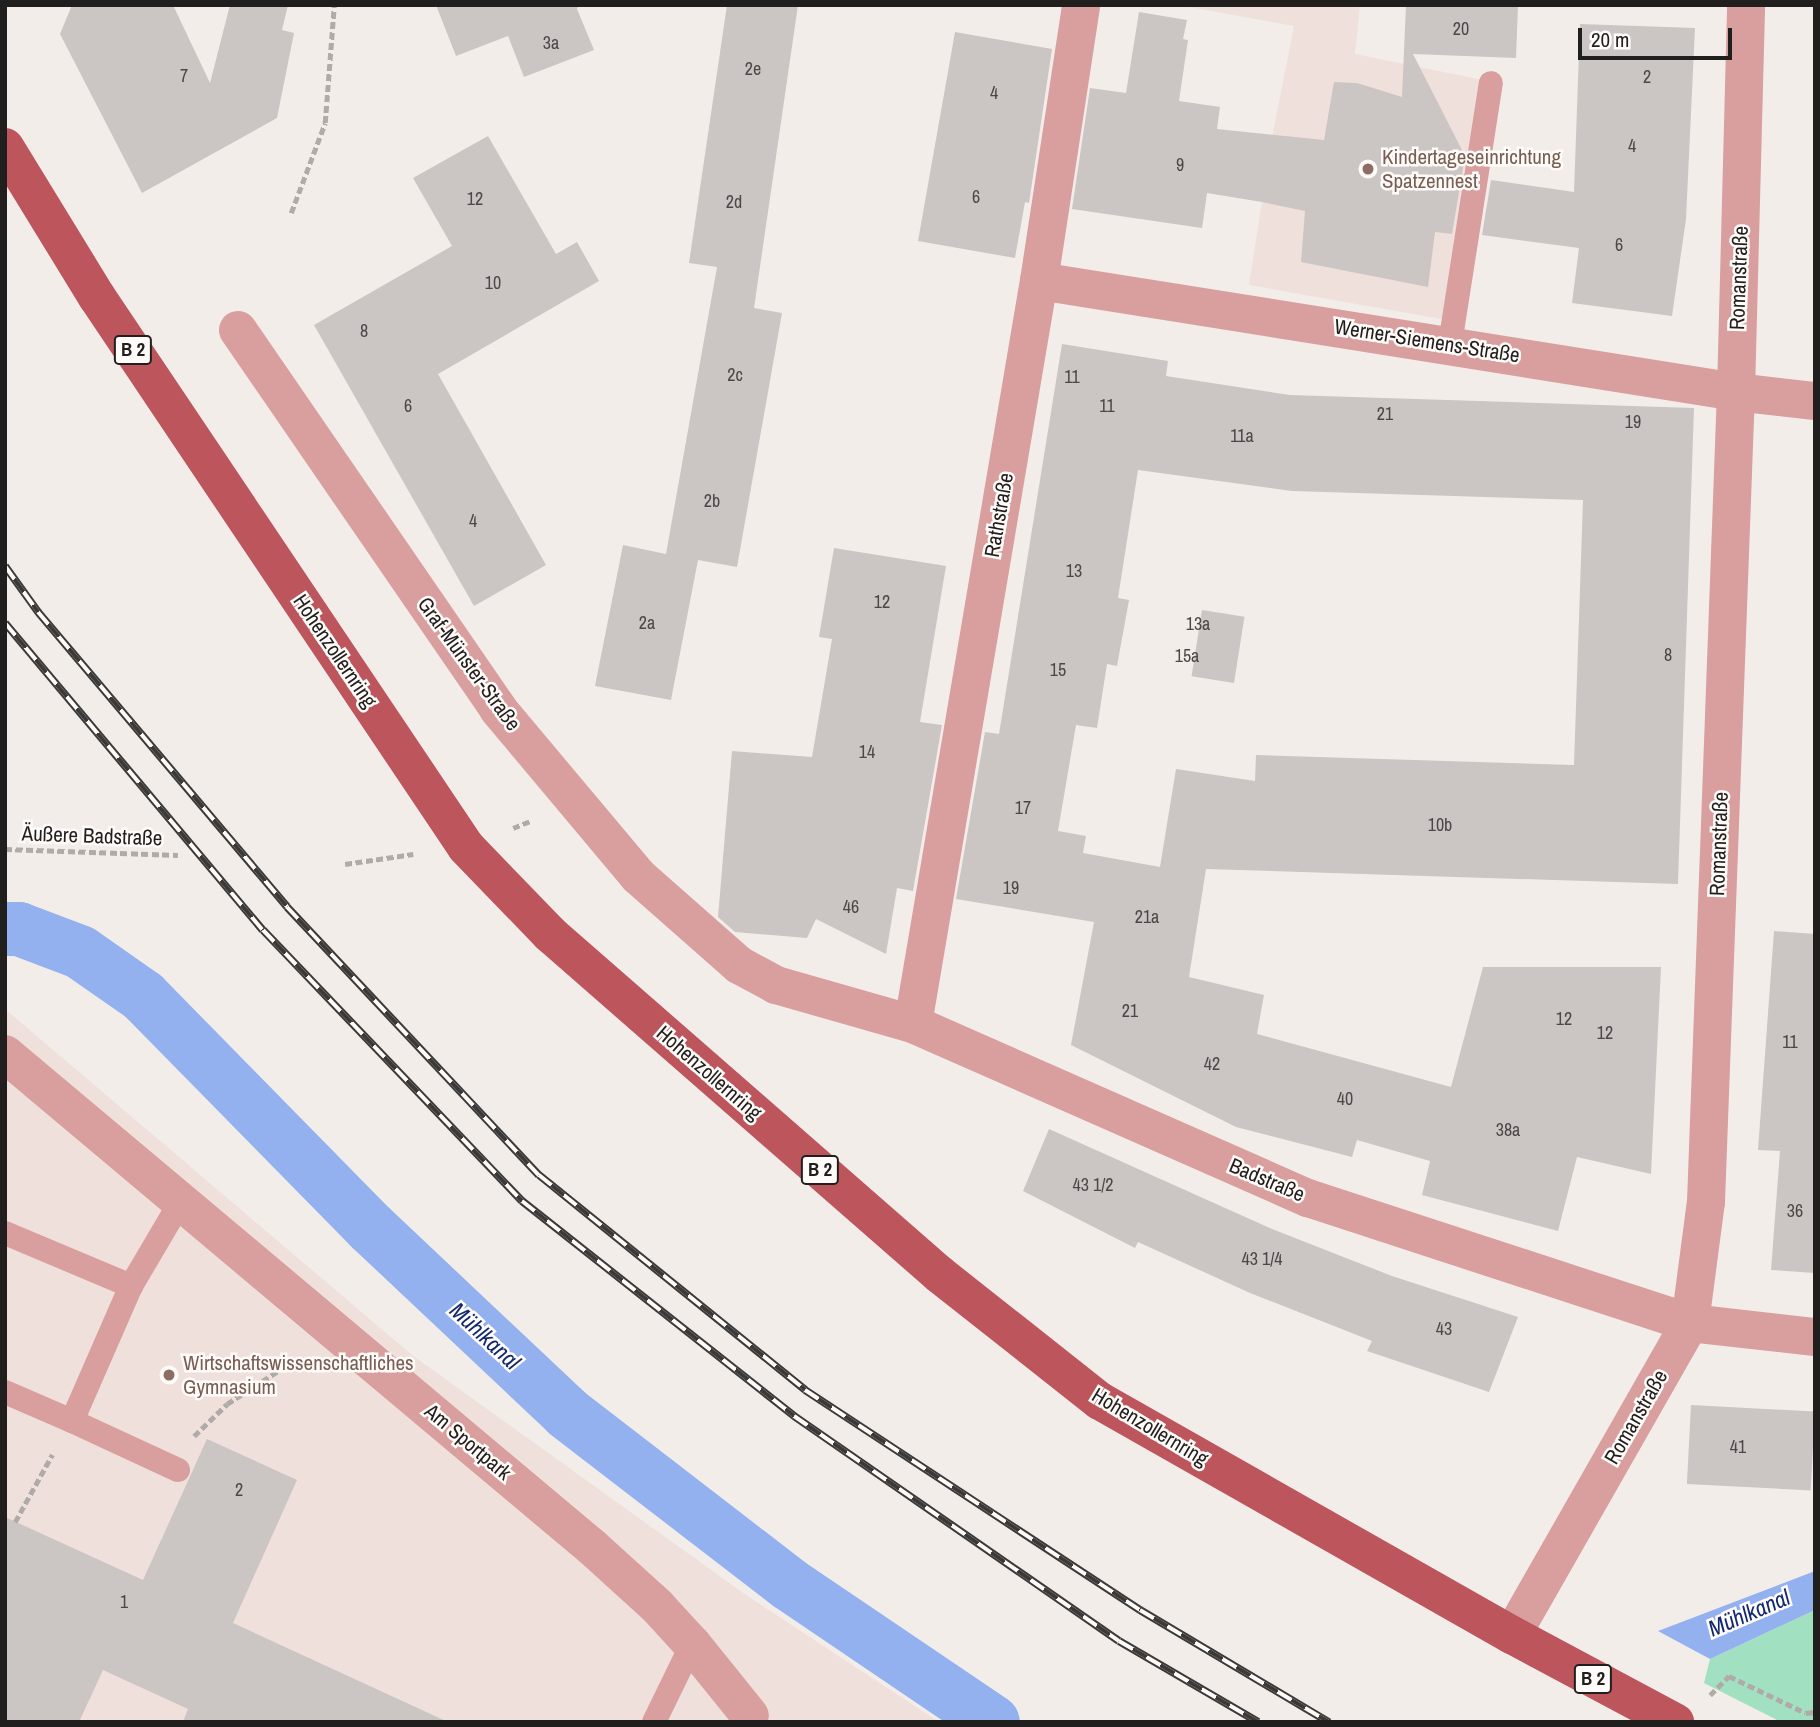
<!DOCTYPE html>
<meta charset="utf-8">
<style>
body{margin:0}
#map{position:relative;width:1820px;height:1727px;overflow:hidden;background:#f3edea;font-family:"Archivo Narrow",sans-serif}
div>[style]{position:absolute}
.built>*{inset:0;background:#efe0db}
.green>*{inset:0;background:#a1e1c2}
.water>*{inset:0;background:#93b0ef}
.canal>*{height:54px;margin:-27px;padding:0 27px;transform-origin:27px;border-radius:27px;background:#93b0ef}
.building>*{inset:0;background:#cbc5c3;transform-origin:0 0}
.path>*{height:4.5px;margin-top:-2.25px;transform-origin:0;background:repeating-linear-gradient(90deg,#b0aba9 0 7px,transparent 0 10.5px)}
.lane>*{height:24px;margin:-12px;padding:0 12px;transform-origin:12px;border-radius:12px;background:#d99e9e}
.street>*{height:38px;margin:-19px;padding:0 19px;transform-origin:19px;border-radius:19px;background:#d99e9e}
.primary>*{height:38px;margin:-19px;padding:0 19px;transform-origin:19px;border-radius:19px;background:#bc555c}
.rail>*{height:8px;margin-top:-4px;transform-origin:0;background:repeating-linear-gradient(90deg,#fffbf9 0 16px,#3c3a38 0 32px);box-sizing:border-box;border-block:2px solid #3c3a38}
.dots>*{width:19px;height:19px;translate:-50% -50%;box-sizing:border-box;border:4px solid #fffbf9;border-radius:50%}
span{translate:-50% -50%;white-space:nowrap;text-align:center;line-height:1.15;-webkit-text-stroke:5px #fffbf9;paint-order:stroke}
.number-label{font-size:18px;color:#4c4847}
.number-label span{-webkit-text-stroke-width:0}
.shield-label span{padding:2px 5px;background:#fffbf9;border:2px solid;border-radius:5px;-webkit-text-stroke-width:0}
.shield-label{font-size:19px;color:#211f1e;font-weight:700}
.education-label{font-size:21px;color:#785e54}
.left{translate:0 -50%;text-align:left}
.street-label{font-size:21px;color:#211f1e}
.water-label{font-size:23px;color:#102970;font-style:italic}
.frame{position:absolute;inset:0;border:7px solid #211f1e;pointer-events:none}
.scale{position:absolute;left:1578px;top:28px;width:154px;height:32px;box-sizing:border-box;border:4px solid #211f1e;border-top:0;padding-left:9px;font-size:21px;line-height:24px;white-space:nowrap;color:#211f1e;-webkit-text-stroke:5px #fffbf9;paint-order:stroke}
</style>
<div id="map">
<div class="built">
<i style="clip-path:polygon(1178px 5px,1360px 5px,1355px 54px,1483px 80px,1447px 320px,1249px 285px,1272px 137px,1294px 26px)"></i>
<i style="clip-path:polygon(5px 1009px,412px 1355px,746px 1595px,939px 1722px,5px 1722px)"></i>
</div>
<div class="green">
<i style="clip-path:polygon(1815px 1610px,1815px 1722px,1781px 1722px,1704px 1683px,1710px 1659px)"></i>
</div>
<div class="water">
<i style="clip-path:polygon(1815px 1571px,1815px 1610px,1710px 1659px,1658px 1631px)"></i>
</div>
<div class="canal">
<i style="left:5px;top:929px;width:14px"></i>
<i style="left:19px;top:929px;width:65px;rotate:20.7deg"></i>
<i style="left:80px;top:952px;width:77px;rotate:34.9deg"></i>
<i style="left:143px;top:996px;width:325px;rotate:45.5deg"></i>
<i style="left:371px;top:1228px;width:270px;rotate:43.3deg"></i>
<i style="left:567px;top:1413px;width:280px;rotate:37.6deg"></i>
<i style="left:789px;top:1584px;width:246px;rotate:34.1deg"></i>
</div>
<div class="building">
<i style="clip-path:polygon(72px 5px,173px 5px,210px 83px,230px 5px,288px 5px,282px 30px,294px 33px,277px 118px,142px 193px,60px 34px)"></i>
<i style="clip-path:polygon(436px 5px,579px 5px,577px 9px,594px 50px,524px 77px,508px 36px,456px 56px)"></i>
<i style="clip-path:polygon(727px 5px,798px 5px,754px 308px,782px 313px,737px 567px,687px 558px,698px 560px,671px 700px,595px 686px,623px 545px,666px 554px,717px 267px,689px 263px)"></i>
<i style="clip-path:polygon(1406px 5px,1518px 5px,1516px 58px,1413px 54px,1465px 156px,1452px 234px,1435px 232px,1428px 287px,1301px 262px,1305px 211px,1262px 202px,1207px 193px,1202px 228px,1072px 209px,1090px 88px,1126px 93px,1139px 12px,1187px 20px,1183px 39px,1188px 40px,1179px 101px,1220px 107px,1217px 129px,1324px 140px,1334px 82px,1357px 83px,1402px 97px)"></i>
<i style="clip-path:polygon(1580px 24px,1695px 28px,1686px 219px,1672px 316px,1572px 303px,1579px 248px,1482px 235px,1491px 180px,1574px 192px)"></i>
<i style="clip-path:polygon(955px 32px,1052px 49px,1029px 203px,1025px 202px,1015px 258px,918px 241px)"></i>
<i style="clip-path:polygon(488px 136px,556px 254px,577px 242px,599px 281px,438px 374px,546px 565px,474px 606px,314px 325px,452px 246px,413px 178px)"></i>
<i style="clip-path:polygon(evenodd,1062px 344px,1168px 361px,1166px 376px,1290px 395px,1694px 408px,1678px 884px,1206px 869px,1189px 977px,1264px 995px,1257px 1034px,1451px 1087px,1483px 967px,1661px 967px,1651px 1174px,1577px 1157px,1558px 1231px,1422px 1195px,1430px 1161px,1357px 1140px,1352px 1157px,1236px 1127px,1071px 1045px,1094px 922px,956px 899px,985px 732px,999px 734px,1062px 344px,1138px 470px,1292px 491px,1583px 500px,1574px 765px,1256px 755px,1255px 781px,1176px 769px,1160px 867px,1083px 853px,1086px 836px,1058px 831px,1076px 725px,1097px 728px,1107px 664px,1117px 666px,1129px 600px,1118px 598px,1138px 470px)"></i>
<i style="clip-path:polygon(834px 548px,946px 566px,920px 722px,942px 725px,913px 891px,897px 888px,886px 954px,816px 919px,807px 938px,735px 932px,718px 917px,732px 751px,812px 757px,832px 639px,819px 637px)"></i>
<i style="left:1202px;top:610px;width:43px;height:67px;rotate:9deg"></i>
<i style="clip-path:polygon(1774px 931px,1815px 934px,1815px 1273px,1771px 1270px,1780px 1151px,1758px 1150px)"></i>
<i style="clip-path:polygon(1049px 1129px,1272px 1229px,1392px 1276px,1518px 1317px,1489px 1392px,1367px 1351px,1372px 1341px,1250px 1293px,1138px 1242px,1135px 1248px,1023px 1191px)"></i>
<i style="left:1691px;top:1405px;width:124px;height:79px;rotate:3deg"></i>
<i style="clip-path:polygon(207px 1439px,297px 1480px,233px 1623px,448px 1722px,183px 1722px,188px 1709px,103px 1670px,79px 1722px,5px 1722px,5px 1517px,143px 1580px)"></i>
</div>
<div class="path">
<i style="left:291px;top:213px;width:96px;rotate:-69.3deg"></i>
<i style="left:325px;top:123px;width:118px;rotate:-85.6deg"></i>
<i style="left:513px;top:828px;width:18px;rotate:-22deg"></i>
<i style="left:5px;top:849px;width:173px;rotate:2deg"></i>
<i style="left:345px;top:864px;width:69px;rotate:-8.4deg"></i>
<i style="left:194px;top:1436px;width:46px;rotate:-44.1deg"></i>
<i style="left:227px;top:1404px;width:81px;rotate:-32.9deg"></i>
<i style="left:15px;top:1522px;width:77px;rotate:-61.1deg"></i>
<i style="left:1710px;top:1695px;width:27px;rotate:-45deg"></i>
<i style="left:1729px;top:1676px;width:85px;rotate:25.7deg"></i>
<i style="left:1806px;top:1713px;width:9px;rotate:-6deg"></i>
</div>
<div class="lane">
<i style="left:1450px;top:344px;width:264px;rotate:-81.1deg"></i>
<i style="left:5px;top:1233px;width:137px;rotate:22.8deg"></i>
<i style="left:5px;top:1392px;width:73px;rotate:23.4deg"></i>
<i style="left:178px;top:1470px;width:117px;rotate:-155.2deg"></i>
<i style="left:72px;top:1421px;width:147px;rotate:-66.4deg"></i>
<i style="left:131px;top:1286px;width:99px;rotate:-59.5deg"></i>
<i style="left:654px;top:1722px;width:87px;rotate:-64deg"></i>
</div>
<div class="street">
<i style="left:1039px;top:281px;width:706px;rotate:9.05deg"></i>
<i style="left:1736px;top:392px;width:80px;rotate:6.5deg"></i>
<i style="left:238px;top:330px;width:460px;rotate:55.5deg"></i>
<i style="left:498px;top:709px;width:218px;rotate:50deg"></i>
<i style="left:638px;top:876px;width:135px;rotate:41.4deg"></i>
<i style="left:739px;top:965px;width:42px;rotate:28.4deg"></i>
<i style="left:776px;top:985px;width:142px;rotate:15.9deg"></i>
<i style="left:913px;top:1024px;width:432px;rotate:23.8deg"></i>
<i style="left:1308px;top:1198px;width:402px;rotate:18.1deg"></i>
<i style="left:1690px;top:1323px;width:126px;rotate:6.4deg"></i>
<i style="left:913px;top:1024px;width:754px;rotate:-80.38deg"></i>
<i style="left:1039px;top:281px;width:279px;rotate:-81.3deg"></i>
<i style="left:5px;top:1054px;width:767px;rotate:40.03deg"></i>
<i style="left:592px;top:1547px;width:88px;rotate:42.2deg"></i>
<i style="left:657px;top:1606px;width:52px;rotate:47.4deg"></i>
<i style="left:692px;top:1644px;width:92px;rotate:51.1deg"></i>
<i style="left:1512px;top:1635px;width:359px;rotate:-60.3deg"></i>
<i style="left:1690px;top:1323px;width:122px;rotate:-82.5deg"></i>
<i style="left:1706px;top:1202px;width:811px;rotate:-87.88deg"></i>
<i style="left:1736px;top:392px;width:387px;rotate:-88.5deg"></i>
</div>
<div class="primary">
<i style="left:5px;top:147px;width:176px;rotate:58.5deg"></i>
<i style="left:97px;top:297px;width:662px;rotate:56.14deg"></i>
<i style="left:466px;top:847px;width:121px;rotate:46deg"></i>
<i style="left:550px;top:934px;width:517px;rotate:41.15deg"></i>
<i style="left:939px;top:1274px;width:205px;rotate:38.3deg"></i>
<i style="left:1100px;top:1401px;width:474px;rotate:29.6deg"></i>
<i style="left:1512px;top:1635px;width:185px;rotate:28.1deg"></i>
</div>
<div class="rail">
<i style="left:5px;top:566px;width:57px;rotate:54.3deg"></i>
<i style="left:38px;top:612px;width:386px;rotate:49.8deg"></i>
<i style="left:287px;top:907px;width:368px;rotate:46.8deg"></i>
<i style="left:539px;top:1175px;width:342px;rotate:38.9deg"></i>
<i style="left:805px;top:1390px;width:401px;rotate:33.3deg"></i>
<i style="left:1140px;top:1610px;width:220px;rotate:30.7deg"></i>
<i style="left:5px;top:623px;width:401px;rotate:50deg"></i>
<i style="left:263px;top:930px;width:375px;rotate:46.3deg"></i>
<i style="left:522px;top:1201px;width:347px;rotate:38.3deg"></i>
<i style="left:794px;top:1416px;width:395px;rotate:34.7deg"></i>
<i style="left:1119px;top:1641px;width:161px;rotate:30.2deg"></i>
</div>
<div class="dots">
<i style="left:1368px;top:169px;background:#8d6e63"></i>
<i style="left:169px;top:1375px;background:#8d6e63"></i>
</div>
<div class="number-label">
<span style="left:1461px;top:29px">20</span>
<span style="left:551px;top:43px">3a</span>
<span style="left:753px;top:69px">2e</span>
<span style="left:184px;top:76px">7</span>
<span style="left:1647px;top:77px">2</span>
<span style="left:994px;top:93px">4</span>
<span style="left:1632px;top:146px">4</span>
<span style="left:1180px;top:165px">9</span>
<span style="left:976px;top:197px">6</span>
<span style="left:475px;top:199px">12</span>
<span style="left:734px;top:202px">2d</span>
<span style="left:1619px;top:245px">6</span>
<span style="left:493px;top:283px">10</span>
<span style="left:364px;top:331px">8</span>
<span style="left:735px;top:375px">2c</span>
<span style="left:1072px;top:377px">11</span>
<span style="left:408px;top:406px">6</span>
<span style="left:1107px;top:406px">11</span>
<span style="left:1385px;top:414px">21</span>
<span style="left:1633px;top:422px">19</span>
<span style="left:1242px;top:436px">11a</span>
<span style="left:712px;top:501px">2b</span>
<span style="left:473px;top:521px">4</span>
<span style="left:1074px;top:571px">13</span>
<span style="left:882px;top:602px">12</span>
<span style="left:647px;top:623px">2a</span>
<span style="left:1198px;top:624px">13a</span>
<span style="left:1668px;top:655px">8</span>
<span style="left:1187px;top:656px">15a</span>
<span style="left:1058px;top:670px">15</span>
<span style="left:867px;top:752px">14</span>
<span style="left:1023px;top:808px">17</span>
<span style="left:1440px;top:825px">10b</span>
<span style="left:1011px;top:888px">19</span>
<span style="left:851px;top:907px">46</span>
<span style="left:1147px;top:917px">21a</span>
<span style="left:1130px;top:1011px">21</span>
<span style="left:1564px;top:1019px">12</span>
<span style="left:1605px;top:1033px">12</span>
<span style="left:1790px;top:1042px">11</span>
<span style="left:1212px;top:1064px">42</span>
<span style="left:1345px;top:1099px">40</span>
<span style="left:1508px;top:1130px">38a</span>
<span style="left:1093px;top:1185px">43 1/2</span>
<span style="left:1795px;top:1211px">36</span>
<span style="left:1262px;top:1259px">43 1/4</span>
<span style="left:1444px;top:1329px">43</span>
<span style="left:1738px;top:1447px">41</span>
<span style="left:239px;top:1490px">2</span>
<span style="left:124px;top:1602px">1</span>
</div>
<div class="shield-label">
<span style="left:133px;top:350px">B 2</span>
<span style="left:820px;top:1170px">B 2</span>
<span style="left:1593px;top:1679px">B 2</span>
</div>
<div class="education-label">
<span class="left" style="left:1382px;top:169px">Kindertageseinrichtung<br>Spatzennest</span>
<span class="left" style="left:183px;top:1375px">Wirtschaftswissenschaftliches<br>Gymnasium</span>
</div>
<div class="street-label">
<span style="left:1739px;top:278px;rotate:-88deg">Romanstraße</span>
<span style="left:1427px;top:341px;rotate:9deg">Werner-Siemens-Straße</span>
<span style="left:999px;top:515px;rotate:-80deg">Rathstraße</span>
<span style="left:335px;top:651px;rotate:56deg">Hohenzollernring</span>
<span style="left:469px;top:664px;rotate:54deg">Graf-Münster-Straße</span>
<span style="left:92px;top:836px;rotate:2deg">Äußere Badstraße</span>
<span style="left:1719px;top:844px;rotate:-88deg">Romanstraße</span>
<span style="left:709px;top:1073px;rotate:41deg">Hohenzollernring</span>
<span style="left:1267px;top:1180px;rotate:23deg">Badstraße</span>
<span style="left:1636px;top:1417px;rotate:-60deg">Romanstraße</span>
<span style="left:1150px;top:1427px;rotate:31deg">Hohenzollernring</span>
<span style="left:468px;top:1442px;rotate:40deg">Am Sportpark</span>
</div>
<div class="water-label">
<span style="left:485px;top:1336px;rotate:43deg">Mühlkanal</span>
<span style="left:1749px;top:1613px;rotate:-23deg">Mühlkanal</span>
</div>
<div class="frame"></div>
<div class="scale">20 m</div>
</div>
